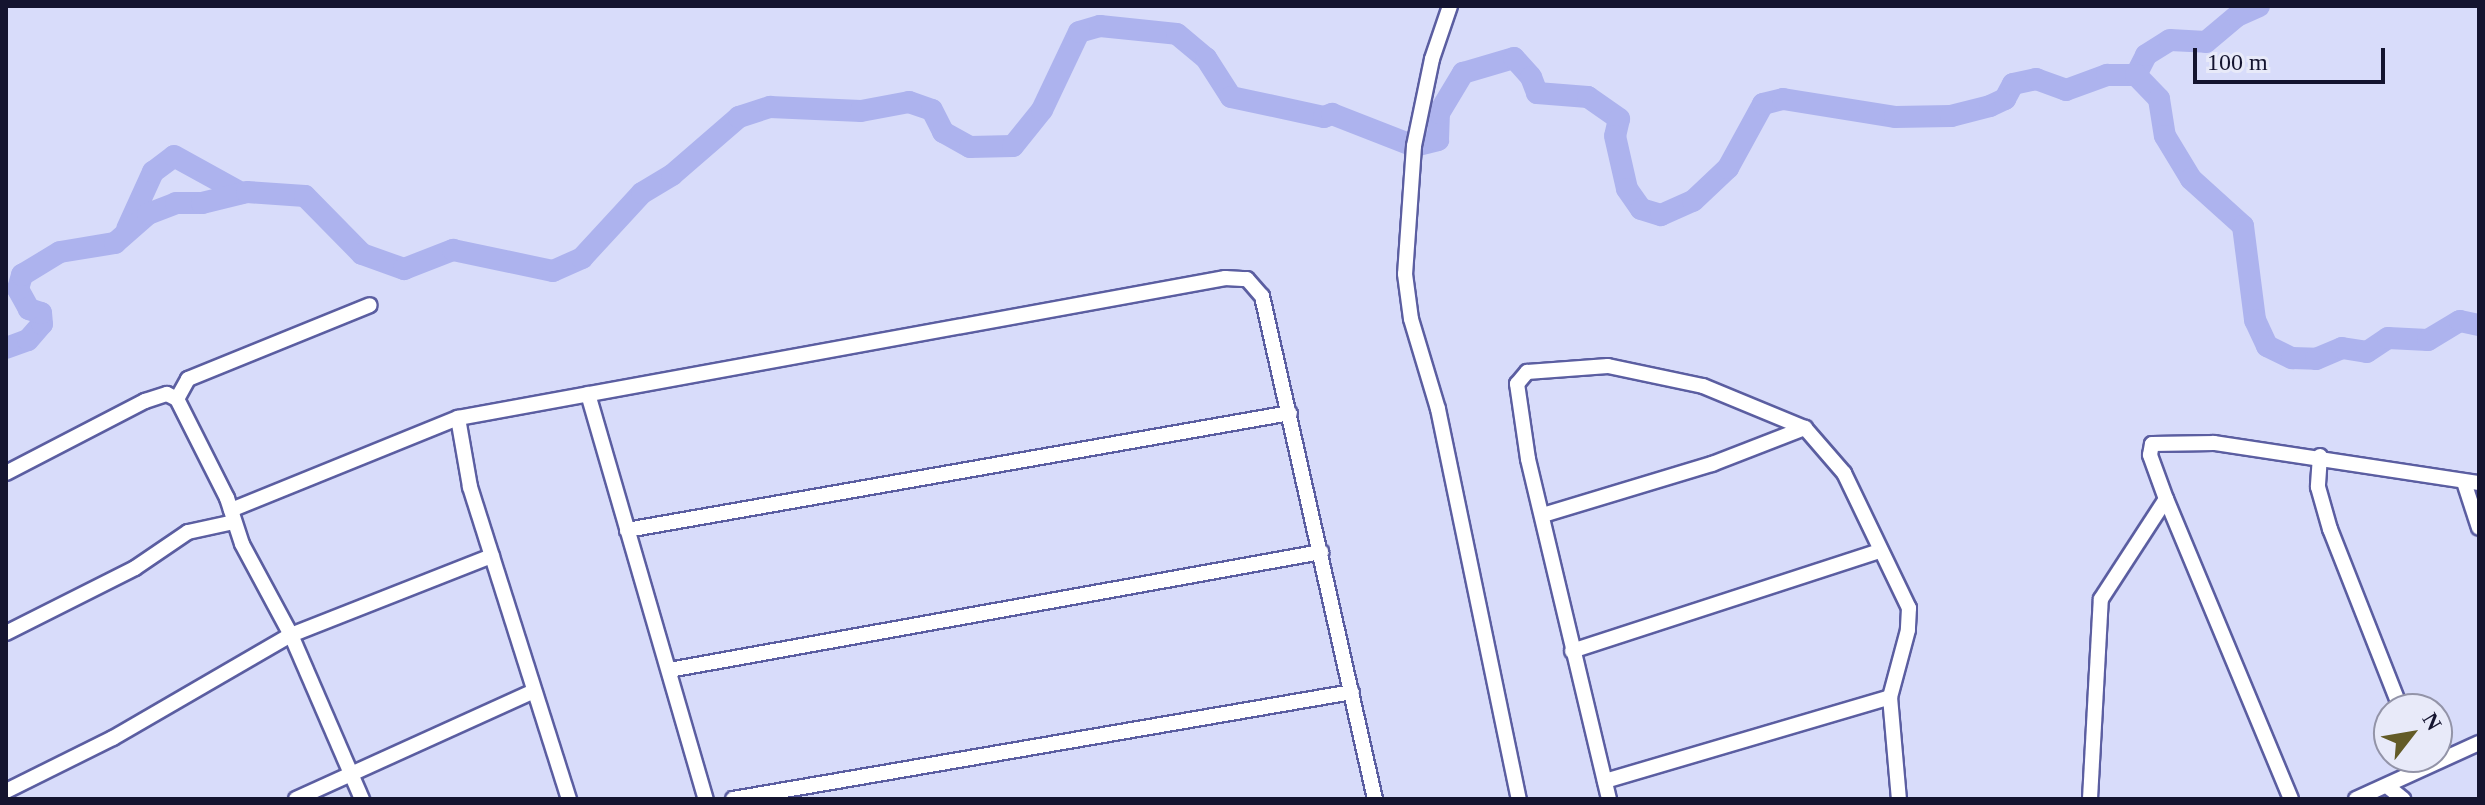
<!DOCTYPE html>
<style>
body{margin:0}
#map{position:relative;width:2485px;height:805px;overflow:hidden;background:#d8dcfa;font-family:"Times New Roman",serif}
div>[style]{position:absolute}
.river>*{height:22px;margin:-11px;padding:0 11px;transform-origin:11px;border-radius:11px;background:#adb3ee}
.roads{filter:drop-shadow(2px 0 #5b5ea1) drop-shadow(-2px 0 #5b5ea1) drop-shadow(0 2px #5b5ea1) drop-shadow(0 -2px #5b5ea1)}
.minor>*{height:14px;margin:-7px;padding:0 7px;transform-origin:7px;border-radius:7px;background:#fff}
span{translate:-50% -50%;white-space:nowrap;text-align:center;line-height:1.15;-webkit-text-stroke:7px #e8eaf9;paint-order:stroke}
.frame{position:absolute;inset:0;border:8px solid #14142f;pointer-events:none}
.north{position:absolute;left:2373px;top:693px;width:80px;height:80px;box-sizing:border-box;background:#e8eaf9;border:2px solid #9394a8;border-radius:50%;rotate:59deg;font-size:22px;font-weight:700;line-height:32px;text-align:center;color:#14142f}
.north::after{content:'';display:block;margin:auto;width:28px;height:36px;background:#635b27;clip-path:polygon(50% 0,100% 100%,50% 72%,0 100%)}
.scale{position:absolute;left:2193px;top:48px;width:192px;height:36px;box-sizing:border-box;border:4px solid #14142f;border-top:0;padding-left:10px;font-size:24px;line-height:28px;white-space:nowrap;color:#14142f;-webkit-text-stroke:6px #e8eaf9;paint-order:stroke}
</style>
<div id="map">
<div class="river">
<i style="left:2136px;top:75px;width:22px;rotate:-63deg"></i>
<i style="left:2146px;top:55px;width:28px;rotate:-32deg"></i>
<i style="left:2170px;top:40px;width:36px;rotate:3deg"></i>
<i style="left:2206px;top:42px;width:40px;rotate:-40deg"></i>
<i style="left:2237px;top:16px;width:24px;rotate:-24deg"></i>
<i style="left:127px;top:229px;width:63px;rotate:-65.5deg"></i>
<i style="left:153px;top:172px;width:26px;rotate:-37deg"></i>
<i style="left:174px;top:156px;width:77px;rotate:28.9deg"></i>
<i style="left:6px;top:348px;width:23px;rotate:-20deg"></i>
<i style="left:28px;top:340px;width:21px;rotate:-49deg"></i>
<i style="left:42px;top:324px;width:11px;rotate:-95deg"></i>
<i style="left:41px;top:313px;width:13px;rotate:-162deg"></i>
<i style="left:29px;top:309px;width:23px;rotate:-119deg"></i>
<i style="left:18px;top:289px;width:15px;rotate:-74deg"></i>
<i style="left:22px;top:275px;width:44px;rotate:-31.2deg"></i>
<i style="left:60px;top:252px;width:56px;rotate:-9.3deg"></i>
<i style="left:115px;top:243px;width:44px;rotate:-41.3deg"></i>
<i style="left:148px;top:214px;width:30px;rotate:-21deg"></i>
<i style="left:176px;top:203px;width:26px"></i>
<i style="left:202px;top:203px;width:46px;rotate:-13.7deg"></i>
<i style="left:247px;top:192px;width:58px;rotate:3.9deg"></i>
<i style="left:305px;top:196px;width:81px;rotate:45.5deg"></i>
<i style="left:362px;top:254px;width:45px;rotate:19.7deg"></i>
<i style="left:404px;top:269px;width:53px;rotate:-21.2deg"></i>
<i style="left:453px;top:250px;width:102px;rotate:11.9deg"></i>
<i style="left:553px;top:271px;width:32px;rotate:-24deg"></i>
<i style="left:582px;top:258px;width:88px;rotate:-47.3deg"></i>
<i style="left:642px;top:193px;width:35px;rotate:-31deg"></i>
<i style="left:672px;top:175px;width:89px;rotate:-40.9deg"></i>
<i style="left:739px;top:117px;width:33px;rotate:-18deg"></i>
<i style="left:770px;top:107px;width:91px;rotate:2.5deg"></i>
<i style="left:861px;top:111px;width:49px;rotate:-10.6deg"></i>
<i style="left:909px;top:102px;width:24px;rotate:19deg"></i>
<i style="left:932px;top:110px;width:25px;rotate:63deg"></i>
<i style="left:943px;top:132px;width:31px;rotate:29deg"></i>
<i style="left:970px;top:147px;width:43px;rotate:-1.3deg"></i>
<i style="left:1013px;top:146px;width:46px;rotate:-51.1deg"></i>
<i style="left:1042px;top:110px;width:86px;rotate:-64.6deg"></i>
<i style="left:1079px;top:32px;width:22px;rotate:-16deg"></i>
<i style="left:1100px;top:26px;width:77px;rotate:5.9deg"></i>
<i style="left:1177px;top:34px;width:38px;rotate:40deg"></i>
<i style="left:1206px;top:58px;width:46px;rotate:57.3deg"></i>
<i style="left:1231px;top:97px;width:95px;rotate:12.1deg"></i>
<i style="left:1324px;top:117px;width:9px;rotate:-21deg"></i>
<i style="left:1332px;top:114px;width:88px;rotate:21.3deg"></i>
<i style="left:1414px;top:146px;width:25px;rotate:-14deg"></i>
<i style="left:1438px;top:140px;width:27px;rotate:-88deg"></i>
<i style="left:1439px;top:113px;width:47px;rotate:-59deg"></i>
<i style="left:1463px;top:73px;width:53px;rotate:-16.4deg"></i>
<i style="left:1514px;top:58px;width:25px;rotate:48deg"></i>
<i style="left:1531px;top:77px;width:17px;rotate:69deg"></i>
<i style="left:1537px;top:93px;width:51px;rotate:4.5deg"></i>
<i style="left:1588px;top:97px;width:38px;rotate:35deg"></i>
<i style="left:1619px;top:119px;width:17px;rotate:103deg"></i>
<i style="left:1615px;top:136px;width:54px;rotate:77.2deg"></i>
<i style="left:1627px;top:189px;width:24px;rotate:55deg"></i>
<i style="left:1641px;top:209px;width:21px;rotate:17deg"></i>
<i style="left:1661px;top:215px;width:35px;rotate:-24deg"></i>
<i style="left:1693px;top:201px;width:48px;rotate:-43.3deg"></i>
<i style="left:1728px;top:168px;width:73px;rotate:-61.3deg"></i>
<i style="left:1763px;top:104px;width:21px;rotate:-14deg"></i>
<i style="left:1783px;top:99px;width:113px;rotate:9.1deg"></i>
<i style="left:1895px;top:117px;width:56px;rotate:-1deg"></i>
<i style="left:1951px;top:116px;width:40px;rotate:-14.4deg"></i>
<i style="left:1990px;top:106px;width:17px;rotate:-25deg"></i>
<i style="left:2005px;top:99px;width:17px;rotate:-62deg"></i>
<i style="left:2013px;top:84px;width:24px;rotate:-12deg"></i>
<i style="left:2036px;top:79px;width:32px;rotate:20deg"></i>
<i style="left:2066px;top:90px;width:44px;rotate:-20.1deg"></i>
<i style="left:2107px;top:75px;width:29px"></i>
<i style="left:2136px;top:75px;width:33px;rotate:46deg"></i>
<i style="left:2159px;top:99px;width:37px;rotate:81deg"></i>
<i style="left:2165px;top:136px;width:50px;rotate:58.8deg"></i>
<i style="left:2191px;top:179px;width:70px;rotate:42.1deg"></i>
<i style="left:2243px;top:226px;width:95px;rotate:82.7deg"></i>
<i style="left:2255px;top:320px;width:29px;rotate:65deg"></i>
<i style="left:2267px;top:346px;width:28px;rotate:26deg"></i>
<i style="left:2292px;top:358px;width:24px;rotate:2deg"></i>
<i style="left:2316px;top:359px;width:28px;rotate:-23deg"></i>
<i style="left:2342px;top:348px;width:25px;rotate:9deg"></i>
<i style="left:2367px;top:352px;width:25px;rotate:-34deg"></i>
<i style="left:2388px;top:338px;width:40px;rotate:2.9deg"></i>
<i style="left:2428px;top:340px;width:37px;rotate:-31deg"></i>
<i style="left:2460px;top:321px;width:19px;rotate:12deg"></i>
</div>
<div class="roads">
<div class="minor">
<i style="left:1450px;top:6px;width:56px;rotate:108.8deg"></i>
<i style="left:1432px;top:59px;width:89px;rotate:101.7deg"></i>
<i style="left:1414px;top:146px;width:128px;rotate:94deg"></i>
<i style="left:1405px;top:274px;width:45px;rotate:82.4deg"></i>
<i style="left:1411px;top:319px;width:94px;rotate:73.3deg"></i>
<i style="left:1438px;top:409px;width:398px;rotate:78.3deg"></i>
<i style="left:588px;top:394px;width:422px;rotate:73.8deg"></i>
<i style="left:177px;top:399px;width:23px;rotate:-61deg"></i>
<i style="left:188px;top:379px;width:196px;rotate:-22.1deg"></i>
<i style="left:458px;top:418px;width:70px;rotate:80.1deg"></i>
<i style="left:470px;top:487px;width:327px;rotate:72.4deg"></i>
<i style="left:2320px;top:456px;width:31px;rotate:94deg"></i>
<i style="left:2318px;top:487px;width:44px;rotate:74.1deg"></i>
<i style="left:2330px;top:529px;width:193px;rotate:68.5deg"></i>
<i style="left:6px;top:473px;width:157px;rotate:-27.4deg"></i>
<i style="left:145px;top:401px;width:23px;rotate:-18deg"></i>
<i style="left:167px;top:394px;width:11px;rotate:27deg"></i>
<i style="left:177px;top:399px;width:111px;rotate:63.2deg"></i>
<i style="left:227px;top:498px;width:48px;rotate:71.9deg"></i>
<i style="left:242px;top:544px;width:103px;rotate:61.7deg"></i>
<i style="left:291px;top:635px;width:179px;rotate:66.6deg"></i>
<i style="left:2464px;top:482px;width:48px;rotate:71.9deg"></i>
<i style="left:231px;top:510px;width:245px;rotate:-22.1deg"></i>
<i style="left:458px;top:418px;width:780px;rotate:-10.34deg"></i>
<i style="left:1225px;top:278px;width:22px;rotate:3deg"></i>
<i style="left:1247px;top:279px;width:23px;rotate:49deg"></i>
<i style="left:1262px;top:296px;width:516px;rotate:77.34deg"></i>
<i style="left:1543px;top:515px;width:177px;rotate:-16.8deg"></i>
<i style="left:1712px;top:464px;width:100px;rotate:-21.2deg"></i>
<i style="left:627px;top:530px;width:673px;rotate:-10.01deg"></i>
<i style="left:6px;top:633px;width:144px;rotate:-26.7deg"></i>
<i style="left:135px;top:568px;width:64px;rotate:-34.2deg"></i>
<i style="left:188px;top:532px;width:47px;rotate:-12.3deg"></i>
<i style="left:1572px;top:651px;width:324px;rotate:-18deg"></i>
<i style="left:669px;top:670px;width:663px;rotate:-10.26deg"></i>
<i style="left:1605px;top:781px;width:297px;rotate:-16.4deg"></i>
<i style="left:2387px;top:786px;width:21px;rotate:39deg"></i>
<i style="left:6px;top:791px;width:119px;rotate:-26.4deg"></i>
<i style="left:113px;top:738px;width:206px;rotate:-30.1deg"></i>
<i style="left:291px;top:635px;width:216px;rotate:-21.5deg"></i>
<i style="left:296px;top:799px;width:259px;rotate:-24.4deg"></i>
<i style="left:733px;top:799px;width:628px;rotate:-9.81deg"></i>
<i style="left:1609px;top:799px;width:350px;rotate:-103.4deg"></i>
<i style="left:1528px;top:459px;width:76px;rotate:-98.3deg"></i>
<i style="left:1517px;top:384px;width:16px;rotate:-50deg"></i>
<i style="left:1527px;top:372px;width:81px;rotate:-4.2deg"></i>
<i style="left:1608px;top:366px;width:97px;rotate:11.9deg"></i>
<i style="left:1703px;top:386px;width:110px;rotate:22.4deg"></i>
<i style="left:1805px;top:428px;width:60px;rotate:49.1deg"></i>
<i style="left:1844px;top:473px;width:150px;rotate:64.3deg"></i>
<i style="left:1909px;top:608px;width:22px;rotate:93deg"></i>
<i style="left:1908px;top:630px;width:69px;rotate:105deg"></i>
<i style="left:1890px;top:697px;width:102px;rotate:85deg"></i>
<i style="left:2090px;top:799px;width:200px;rotate:-86.9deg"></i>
<i style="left:2101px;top:599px;width:119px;rotate:-57deg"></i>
<i style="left:2291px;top:799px;width:325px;rotate:-112.6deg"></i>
<i style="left:2166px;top:499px;width:47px;rotate:-110deg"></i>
<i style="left:2150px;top:455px;width:11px;rotate:-80deg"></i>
<i style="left:2152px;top:444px;width:62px;rotate:-0.9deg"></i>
<i style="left:2214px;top:443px;width:268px;rotate:8.6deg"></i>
<i style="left:2356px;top:799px;width:135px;rotate:-24.5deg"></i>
</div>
</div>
<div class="frame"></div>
<div class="north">N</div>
<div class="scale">100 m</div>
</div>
